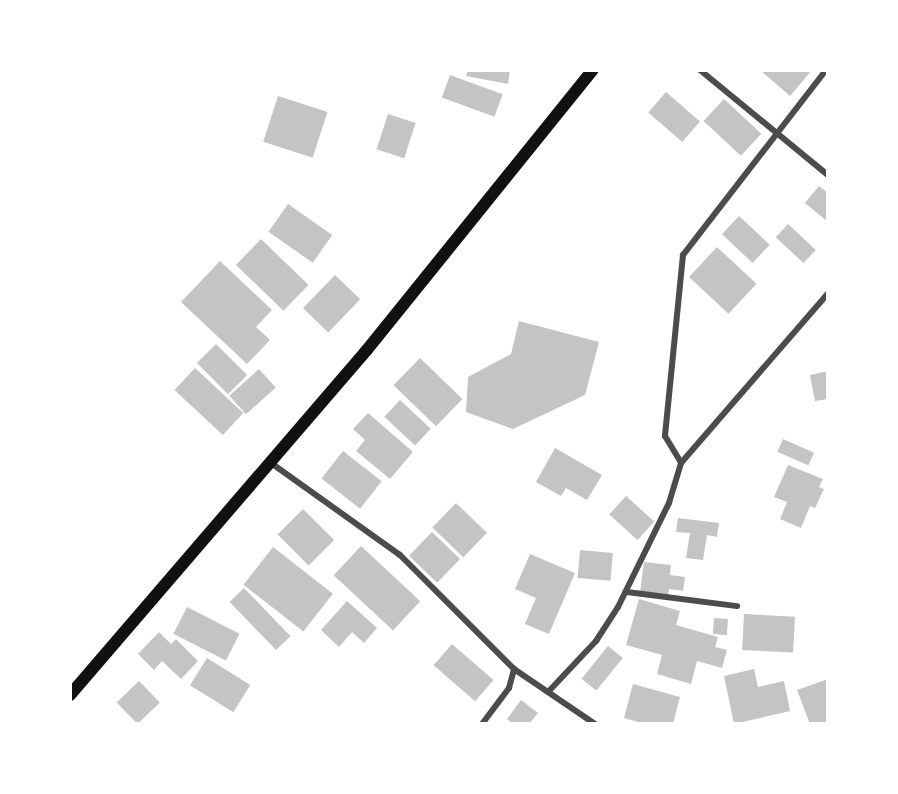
<!DOCTYPE html>
<style>
body{margin:0}
#map{position:relative;width:898px;height:794px;overflow:hidden;background:#fff;font-family:"Golos Text",sans-serif}
div>[style]{position:absolute}
.building>*{inset:0;background:#c4c4c4;transform-origin:0 0}
.minor>*{height:6px;margin:-3px;padding:0 3px;transform-origin:3px;border-radius:3px;background:#4c4c4c}
.secondary>*{height:12px;margin:-6px;padding:0 6px;transform-origin:6px;border-radius:6px;background:#111}
span{translate:-50% -50%;white-space:nowrap;text-align:center;line-height:1.15;-webkit-text-stroke:4.5px #fff;paint-order:stroke}
.frame{position:absolute;inset:0;border:72px solid #fff;pointer-events:none}
</style>
<div id="map">
<div class="building">
<i style="clip-path:polygon(468px 70px,510px 70px,508px 84px,466px 76px)"></i>
<i style="clip-path:polygon(760px 70px,812px 70px,790px 96px)"></i>
<i style="left:450px;top:75px;width:56px;height:24px;rotate:20deg"></i>
<i style="left:666px;top:92px;width:45px;height:27px;rotate:41deg"></i>
<i style="left:278px;top:96px;width:52px;height:48px;rotate:18deg"></i>
<i style="left:724px;top:99px;width:51px;height:30px;rotate:43deg"></i>
<i style="left:388px;top:114px;width:29px;height:37px;rotate:18deg"></i>
<i style="clip-path:polygon(819px 186px,828px 193px,828px 222px,805px 203px)"></i>
<i style="left:288px;top:204px;width:54px;height:34px;rotate:35deg"></i>
<i style="left:739px;top:216px;width:42px;height:25px;rotate:43deg"></i>
<i style="left:788px;top:224px;width:38px;height:18px;rotate:43deg"></i>
<i style="left:261px;top:239px;width:66px;height:36px;rotate:44deg"></i>
<i style="left:717px;top:247px;width:54px;height:41px;rotate:43deg"></i>
<i style="clip-path:polygon(220px 261px,272px 310px,256px 327px,270px 340px,247px 364px,181px 302px)"></i>
<i style="left:335px;top:275px;width:35px;height:46px;rotate:44deg"></i>
<i style="clip-path:polygon(519px 321px,599px 342px,585px 395px,513px 429px,466px 412px,468px 377px,511px 354px)"></i>
<i style="left:216px;top:344px;width:44px;height:27px;rotate:45deg"></i>
<i style="left:420px;top:358px;width:59px;height:38px;rotate:44deg"></i>
<i style="left:195px;top:368px;width:66px;height:30px;rotate:43deg"></i>
<i style="left:259px;top:369px;width:25px;height:40px;rotate:48deg"></i>
<i style="clip-path:polygon(828px 371px,828px 399px,815px 401px,810px 375px)"></i>
<i style="left:400px;top:400px;width:42px;height:23px;rotate:43deg"></i>
<i style="clip-path:polygon(368px 413px,413px 452px,390px 479px,356px 451px,365px 440px,353px 429px)"></i>
<i style="left:783px;top:439px;width:34px;height:14px;rotate:24deg"></i>
<i style="clip-path:polygon(555px 448px,602px 475px,587px 500px,566px 488px,561px 496px,536px 482px)"></i>
<i style="left:343px;top:451px;width:49px;height:35px;rotate:38deg"></i>
<i style="clip-path:polygon(788px 465px,823px 479px,819px 487px,824px 489px,815px 508px,810px 506px,801px 528px,780px 519px,787px 502px,774px 497px)"></i>
<i style="left:626px;top:496px;width:38px;height:25px;rotate:42deg"></i>
<i style="left:456px;top:503px;width:43px;height:34px;rotate:44deg"></i>
<i style="left:303px;top:509px;width:44px;height:36px;rotate:45deg"></i>
<i style="clip-path:polygon(678px 518px,719px 523px,717px 537px,707px 535px,703px 560px,686px 558px,690px 533px,676px 532px)"></i>
<i style="left:432px;top:532px;width:39px;height:33px;rotate:44deg"></i>
<i style="left:361px;top:546px;width:81px;height:40px;rotate:43deg"></i>
<i style="left:273px;top:547px;width:76px;height:48px;rotate:38deg"></i>
<i style="left:580px;top:550px;width:33px;height:28px;rotate:5deg"></i>
<i style="clip-path:polygon(530px 554px,575px 573px,549px 634px,525px 624px,536px 598px,515px 589px)"></i>
<i style="clip-path:polygon(644px 562px,671px 565px,670px 575px,685px 577px,683px 591px,669px 589px,668px 596px,640px 593px)"></i>
<i style="left:244px;top:588px;width:67px;height:20px;rotate:46deg"></i>
<i style="clip-path:polygon(639px 599px,680px 611px,676px 625px,718px 637px,715px 647px,727px 650px,722px 668px,697px 661px,691px 684px,657px 674px,662px 655px,626px 645px)"></i>
<i style="clip-path:polygon(347px 601px,377px 628px,364px 643px,352px 632px,339px 647px,321px 630px)"></i>
<i style="left:187px;top:607px;width:59px;height:30px;rotate:27deg"></i>
<i style="left:744px;top:614px;width:51px;height:36px;rotate:3deg"></i>
<i style="left:714px;top:618px;width:14px;height:16px;rotate:4deg"></i>
<i style="clip-path:polygon(159px 632px,171px 644px,176px 639px,198px 661px,181px 679px,162px 661px,154px 670px,138px 654px)"></i>
<i style="left:452px;top:644px;width:55px;height:28px;rotate:41deg"></i>
<i style="left:608px;top:646px;width:19px;height:42px;rotate:39deg"></i>
<i style="left:207px;top:658px;width:51px;height:32px;rotate:32deg"></i>
<i style="clip-path:polygon(754px 669px,758px 687px,784px 681px,790px 711px,734px 724px,724px 676px)"></i>
<i style="clip-path:polygon(828px 679px,828px 724px,810px 724px,797px 690px)"></i>
<i style="left:139px;top:681px;width:30px;height:31px;rotate:46deg"></i>
<i style="clip-path:polygon(633px 684px,680px 697px,673px 724px,645px 724px,624px 718px)"></i>
<i style="clip-path:polygon(521px 700px,538px 713px,529px 724px,513px 724px,507px 719px)"></i>
</div>
<div class="minor">
<i style="left:700px;top:70px;width:166px;rotate:39.4deg"></i>
<i style="left:826px;top:70px;width:234px;rotate:127.7deg"></i>
<i style="left:683px;top:255px;width:182px;rotate:95.7deg"></i>
<i style="left:665px;top:436px;width:31px;rotate:59deg"></i>
<i style="left:681px;top:463px;width:225px;rotate:-49.1deg"></i>
<i style="left:271px;top:463px;width:158px;rotate:35.5deg"></i>
<i style="left:400px;top:555px;width:161px;rotate:45deg"></i>
<i style="left:514px;top:669px;width:98px;rotate:34.2deg"></i>
<i style="left:627px;top:592px;width:111px;rotate:7.3deg"></i>
<i style="left:549px;top:691px;width:69px;rotate:-46.8deg"></i>
<i style="left:596px;top:641px;width:40px;rotate:-57.1deg"></i>
<i style="left:618px;top:607px;width:116px;rotate:-63.9deg"></i>
<i style="left:669px;top:503px;width:42px;rotate:-73.3deg"></i>
<i style="left:482px;top:724px;width:45px;rotate:-53.1deg"></i>
<i style="left:509px;top:688px;width:20px;rotate:-75deg"></i>
</div>
<div class="secondary">
<i style="left:70px;top:695px;width:454px;rotate:-49.3deg"></i>
<i style="left:366px;top:351px;width:361px;rotate:-51.1deg"></i>
</div>
<div class="frame"></div>
</div>
